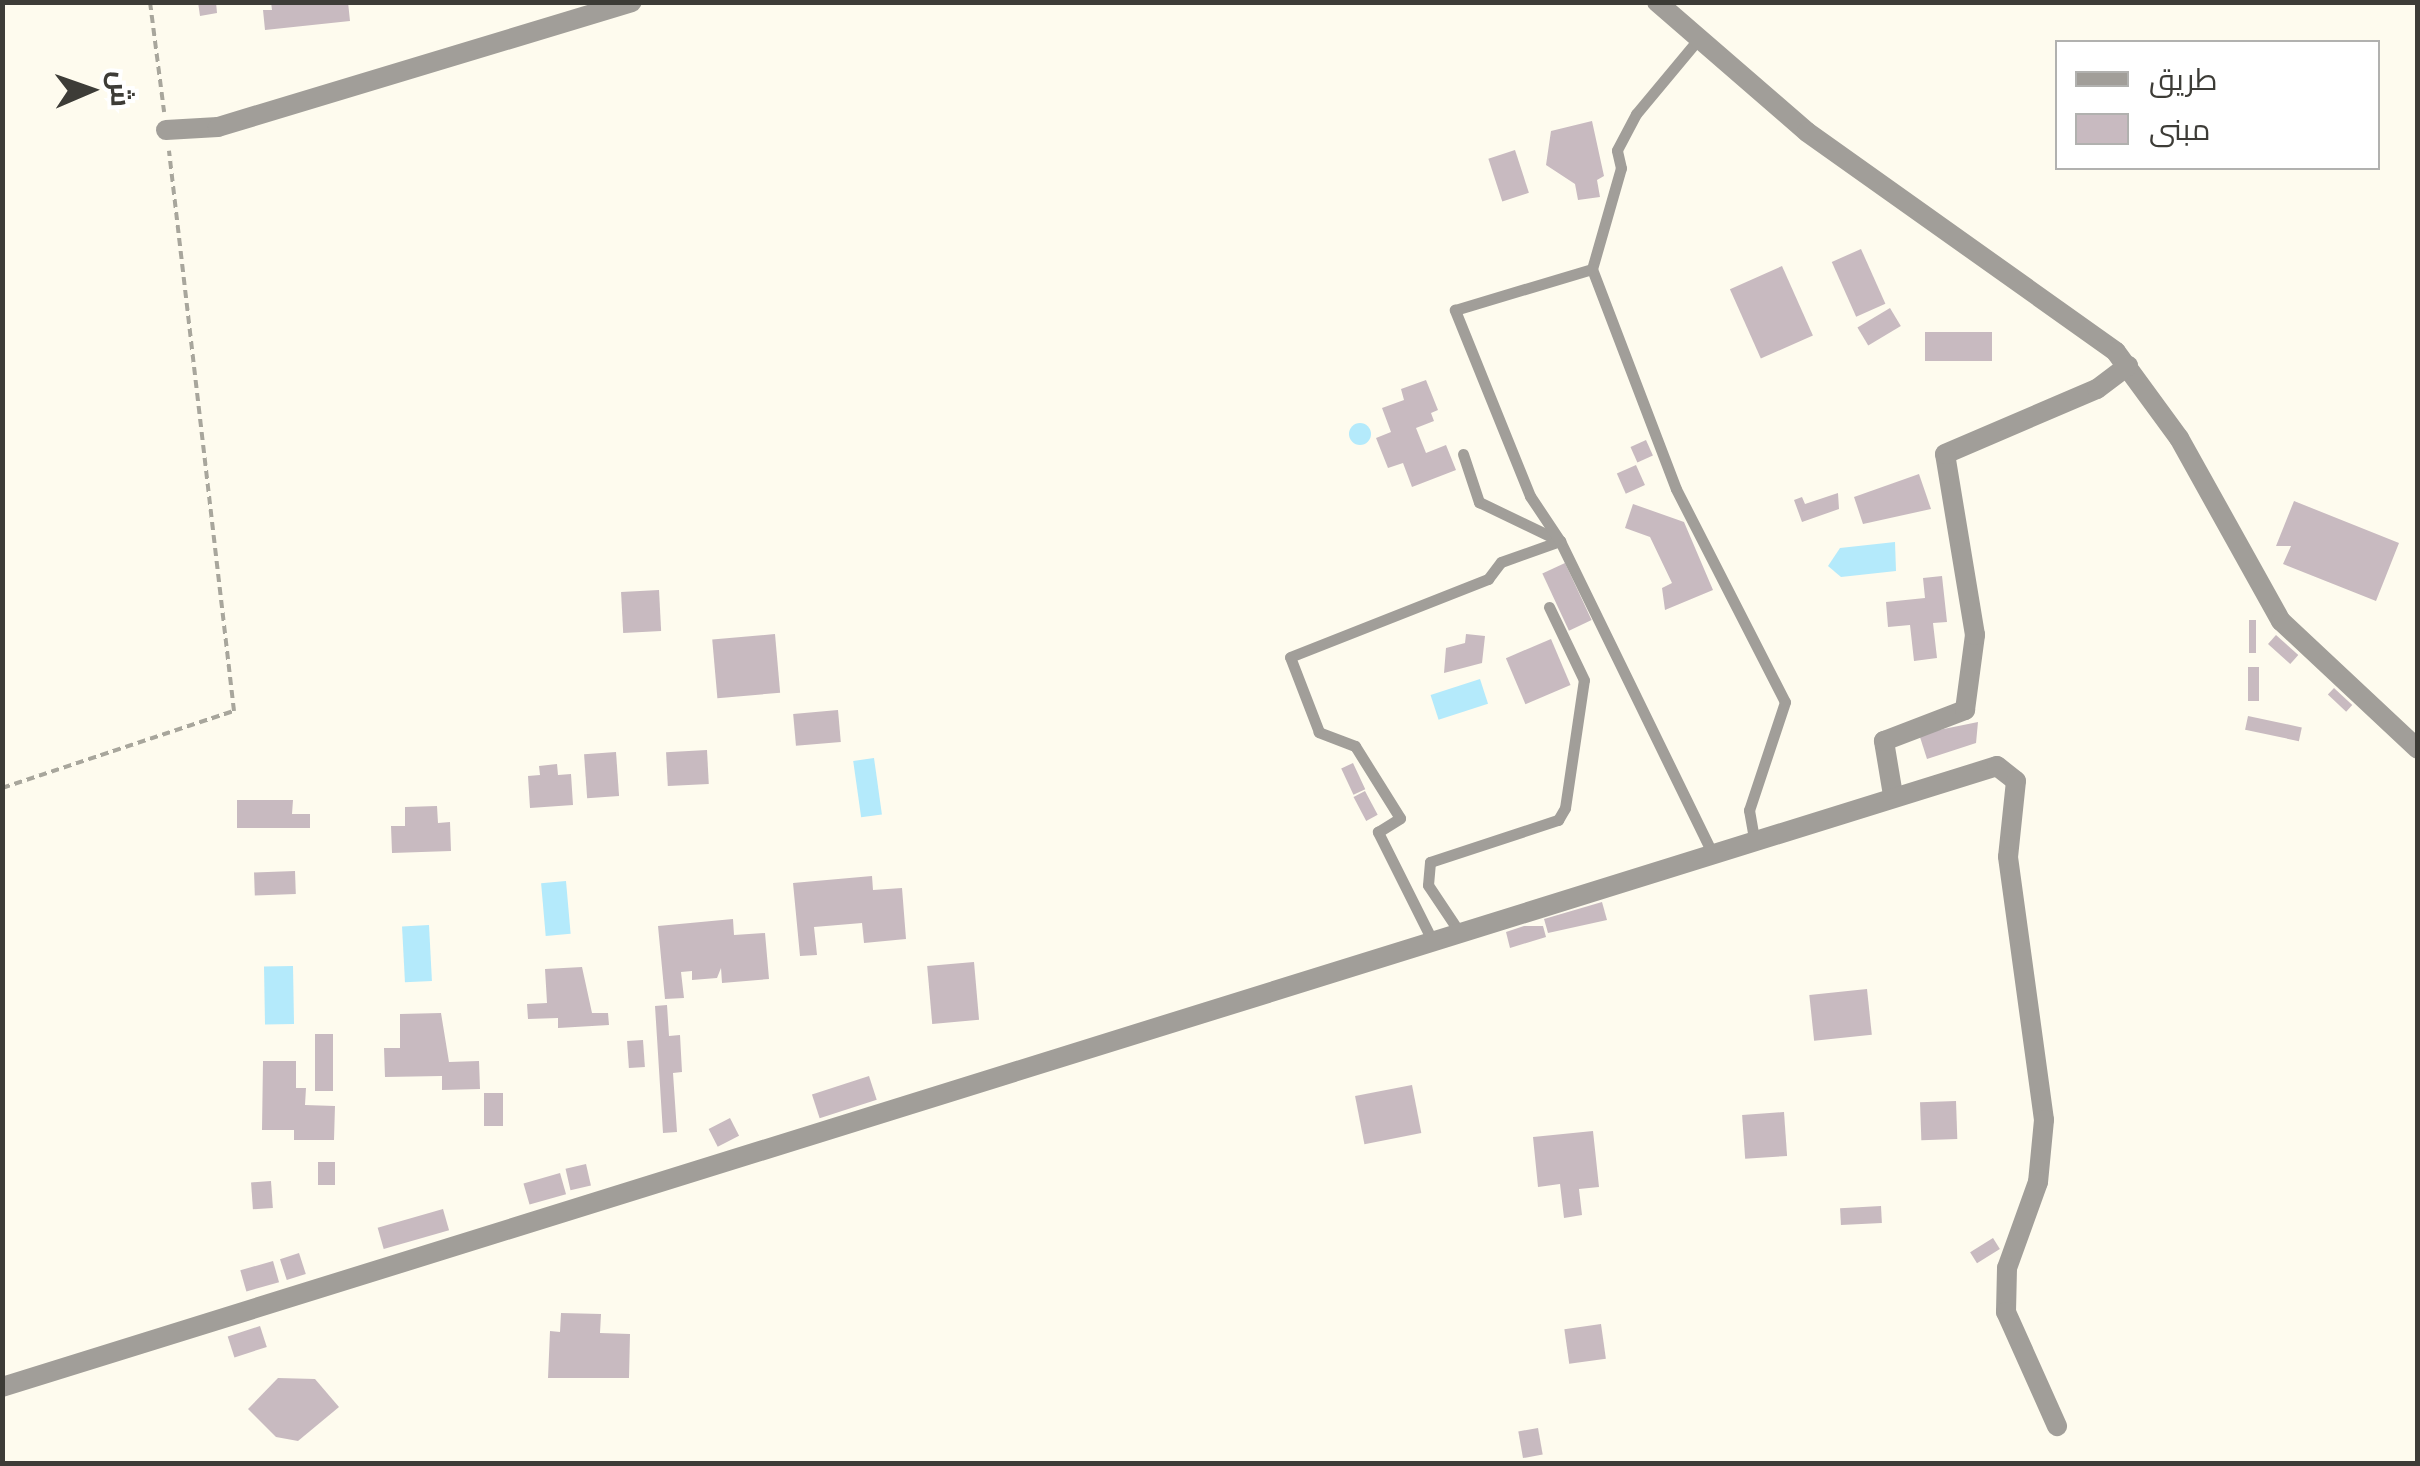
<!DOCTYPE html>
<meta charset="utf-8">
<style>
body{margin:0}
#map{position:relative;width:2420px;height:1466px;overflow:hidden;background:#fefbee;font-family:Jost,Cairo,sans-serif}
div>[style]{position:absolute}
.water>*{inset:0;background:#b4eafb;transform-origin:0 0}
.round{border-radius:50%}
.building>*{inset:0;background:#c8bac0;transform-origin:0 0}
.path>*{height:4px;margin-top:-2px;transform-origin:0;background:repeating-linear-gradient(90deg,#a8a69c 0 8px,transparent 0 13px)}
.lane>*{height:11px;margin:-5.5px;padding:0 5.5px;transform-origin:5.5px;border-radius:5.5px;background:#a19e99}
.street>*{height:20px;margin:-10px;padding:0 10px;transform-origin:10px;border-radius:10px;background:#a19e99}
span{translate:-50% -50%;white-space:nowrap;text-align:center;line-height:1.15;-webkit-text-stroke:8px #fff;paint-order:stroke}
.frame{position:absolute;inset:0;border:5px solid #3d3c37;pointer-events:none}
.legend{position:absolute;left:2055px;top:40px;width:325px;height:130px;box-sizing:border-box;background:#fff;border:2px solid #b1b1af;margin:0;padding:12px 18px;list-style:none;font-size:30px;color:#3d3c37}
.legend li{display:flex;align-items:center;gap:20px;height:50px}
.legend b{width:50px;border:2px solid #b1b1af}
.north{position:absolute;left:40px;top:40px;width:100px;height:100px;-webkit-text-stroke:8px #fff;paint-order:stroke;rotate:88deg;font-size:28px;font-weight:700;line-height:40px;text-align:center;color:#3d3c37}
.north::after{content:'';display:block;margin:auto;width:35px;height:45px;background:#3d3c37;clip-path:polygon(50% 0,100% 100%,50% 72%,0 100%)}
</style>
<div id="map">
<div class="water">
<i class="round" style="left:1349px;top:423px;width:22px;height:22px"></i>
<i style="clip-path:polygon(1895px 542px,1896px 571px,1841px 577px,1828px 566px,1840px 548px)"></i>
<i style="left:1480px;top:679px;width:26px;height:52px;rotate:72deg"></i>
<i style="left:874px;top:758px;width:57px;height:21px;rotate:82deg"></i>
<i style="left:566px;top:881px;width:53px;height:25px;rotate:85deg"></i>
<i style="left:429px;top:925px;width:56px;height:27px;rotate:87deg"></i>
<i style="left:293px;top:966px;width:58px;height:29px;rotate:89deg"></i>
</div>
<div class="building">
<i style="clip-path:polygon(198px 2px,216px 2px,217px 13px,200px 16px)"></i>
<i style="clip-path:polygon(271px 2px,348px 2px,350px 21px,265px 30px,263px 10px,272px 10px)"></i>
<i style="clip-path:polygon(1592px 121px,1604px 176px,1597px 180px,1600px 197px,1578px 200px,1575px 184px,1546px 165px,1551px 131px)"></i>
<i style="left:1515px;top:150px;width:45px;height:28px;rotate:72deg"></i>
<i style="left:1861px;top:249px;width:60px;height:32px;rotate:66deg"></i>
<i style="left:1782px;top:266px;width:76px;height:57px;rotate:66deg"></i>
<i style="left:1890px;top:308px;width:21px;height:38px;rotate:59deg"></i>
<i style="left:1992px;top:332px;width:29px;height:67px;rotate:90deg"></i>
<i style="clip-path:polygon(1426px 380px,1438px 410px,1431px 413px,1434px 421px,1416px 428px,1426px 453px,1446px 445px,1456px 470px,1412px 487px,1403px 463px,1388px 468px,1376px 438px,1391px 432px,1382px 408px,1404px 400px,1401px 389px)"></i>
<i style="left:1646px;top:440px;width:17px;height:17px;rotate:66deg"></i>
<i style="left:1636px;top:465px;width:22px;height:21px;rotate:66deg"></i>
<i style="clip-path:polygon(1919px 474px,1931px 509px,1863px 524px,1854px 497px)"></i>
<i style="clip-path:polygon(1838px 493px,1839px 509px,1802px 522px,1794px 500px,1802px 497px,1805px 504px)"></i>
<i style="clip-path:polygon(2294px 501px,2399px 543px,2376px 601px,2283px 564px,2291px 546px,2276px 546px)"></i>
<i style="clip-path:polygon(1633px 504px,1684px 522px,1713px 590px,1665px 610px,1662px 588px,1672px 583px,1650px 537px,1625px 528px)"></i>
<i style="left:1565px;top:563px;width:63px;height:25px;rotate:65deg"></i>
<i style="clip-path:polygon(1942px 576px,1947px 622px,1933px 623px,1937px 658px,1914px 661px,1910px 625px,1888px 627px,1886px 602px,1925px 598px,1923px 578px)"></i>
<i style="left:659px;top:590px;width:41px;height:38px;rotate:87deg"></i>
<i style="left:2249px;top:620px;width:7px;height:33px"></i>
<i style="left:775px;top:634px;width:59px;height:63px;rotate:85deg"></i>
<i style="clip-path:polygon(1466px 634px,1485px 636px,1482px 663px,1444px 673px,1446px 648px,1465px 643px)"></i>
<i style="left:2276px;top:635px;width:30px;height:12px;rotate:42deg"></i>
<i style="left:1551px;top:639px;width:50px;height:49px;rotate:67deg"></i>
<i style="left:2248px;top:667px;width:11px;height:34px"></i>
<i style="left:2334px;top:688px;width:25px;height:9px;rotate:43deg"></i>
<i style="left:838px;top:710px;width:32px;height:45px;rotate:85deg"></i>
<i style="left:2248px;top:716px;width:55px;height:14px;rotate:12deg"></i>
<i style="clip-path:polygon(1978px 722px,1976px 743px,1927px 759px,1919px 734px)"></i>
<i style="left:707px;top:750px;width:34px;height:41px;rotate:87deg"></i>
<i style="left:616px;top:752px;width:44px;height:32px;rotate:86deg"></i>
<i style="left:1353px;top:763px;width:29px;height:13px;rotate:65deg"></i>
<i style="clip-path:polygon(557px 764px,558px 775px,571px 774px,573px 805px,530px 808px,528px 776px,540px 775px,539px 766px)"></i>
<i style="left:1365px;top:791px;width:27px;height:13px;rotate:62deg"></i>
<i style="clip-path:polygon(237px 800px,293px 800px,292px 814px,310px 814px,310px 828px,237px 828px)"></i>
<i style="clip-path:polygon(437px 806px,438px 823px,450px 822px,451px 851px,392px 853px,391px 826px,405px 826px,405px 807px)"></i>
<i style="left:295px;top:871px;width:23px;height:41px;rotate:88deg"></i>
<i style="clip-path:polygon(872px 876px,873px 890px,902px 888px,906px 939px,864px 943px,862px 923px,814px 927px,817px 955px,800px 956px,793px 883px)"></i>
<i style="clip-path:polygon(1602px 902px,1607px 920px,1548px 933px,1544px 919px)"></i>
<i style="clip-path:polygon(733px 919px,734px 935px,765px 933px,769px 979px,722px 983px,721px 968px,717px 978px,692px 980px,692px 971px,681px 972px,684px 998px,665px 999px,658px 926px)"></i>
<i style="clip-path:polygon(1524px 926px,1543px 926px,1546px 937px,1510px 948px,1506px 932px)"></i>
<i style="left:974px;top:962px;width:58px;height:47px;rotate:85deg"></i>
<i style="clip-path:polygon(582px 967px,592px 1013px,608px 1013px,609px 1025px,558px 1028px,558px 1018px,528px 1019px,527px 1004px,547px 1003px,545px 969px)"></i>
<i style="left:1867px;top:989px;width:46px;height:58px;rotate:84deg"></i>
<i style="clip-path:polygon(667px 1005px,669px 1036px,680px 1035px,682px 1072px,673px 1073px,677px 1132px,663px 1133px,655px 1006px)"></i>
<i style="clip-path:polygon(441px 1013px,449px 1062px,479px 1061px,480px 1089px,442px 1090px,442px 1076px,385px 1077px,384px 1048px,400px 1048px,400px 1014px)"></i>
<i style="left:315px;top:1034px;width:18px;height:57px"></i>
<i style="left:643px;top:1040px;width:27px;height:16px;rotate:86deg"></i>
<i style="clip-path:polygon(263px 1061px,296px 1061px,296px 1088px,306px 1088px,305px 1105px,335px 1106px,334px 1140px,294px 1140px,294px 1130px,262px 1130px)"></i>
<i style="left:869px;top:1076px;width:25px;height:60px;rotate:72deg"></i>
<i style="left:1412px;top:1085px;width:49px;height:58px;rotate:79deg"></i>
<i style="left:484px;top:1093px;width:19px;height:33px"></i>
<i style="left:1956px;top:1101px;width:38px;height:36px;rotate:88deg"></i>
<i style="left:1784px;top:1112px;width:44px;height:42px;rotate:86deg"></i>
<i style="left:730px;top:1118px;width:20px;height:24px;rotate:63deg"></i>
<i style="clip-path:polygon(1593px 1131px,1599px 1187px,1579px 1189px,1582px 1215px,1564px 1218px,1560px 1184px,1538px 1187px,1533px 1137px)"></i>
<i style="left:318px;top:1162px;width:17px;height:23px"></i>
<i style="left:586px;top:1164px;width:22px;height:21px;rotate:77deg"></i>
<i style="left:560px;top:1173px;width:22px;height:38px;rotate:74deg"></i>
<i style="left:271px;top:1181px;width:27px;height:20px;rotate:86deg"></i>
<i style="left:1881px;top:1206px;width:17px;height:41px;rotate:87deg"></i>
<i style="left:443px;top:1209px;width:22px;height:68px;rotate:74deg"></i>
<i style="left:1993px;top:1238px;width:13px;height:27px;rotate:58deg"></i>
<i style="left:299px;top:1253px;width:22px;height:20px;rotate:72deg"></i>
<i style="left:273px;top:1261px;width:22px;height:34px;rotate:74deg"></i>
<i style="clip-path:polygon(561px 1313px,601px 1314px,600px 1333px,630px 1334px,629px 1378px,548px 1378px,550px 1331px,560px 1332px)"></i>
<i style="left:1601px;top:1324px;width:35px;height:37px;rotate:82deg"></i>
<i style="left:260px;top:1326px;width:22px;height:34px;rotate:72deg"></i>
<i style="clip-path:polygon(278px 1378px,315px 1379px,339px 1407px,298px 1441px,276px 1437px,248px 1409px)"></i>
<i style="left:1538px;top:1428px;width:27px;height:20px;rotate:80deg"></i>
</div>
<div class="path">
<i style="left:150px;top:2px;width:111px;rotate:82.7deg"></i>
<i style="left:2px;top:788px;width:244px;rotate:-18.4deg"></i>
<i style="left:234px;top:711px;width:564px;rotate:-96.62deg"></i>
</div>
<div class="lane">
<i style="left:1592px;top:269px;width:105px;rotate:-74deg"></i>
<i style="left:1621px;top:168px;width:18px;rotate:-103deg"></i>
<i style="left:1617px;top:150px;width:41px;rotate:-62.2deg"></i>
<i style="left:1636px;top:114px;width:94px;rotate:-50.2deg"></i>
<i style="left:1463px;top:454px;width:51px;rotate:71.6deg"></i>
<i style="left:1479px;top:502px;width:90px;rotate:25.7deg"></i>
<i style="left:1560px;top:541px;width:344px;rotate:64deg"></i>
<i style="left:1458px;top:930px;width:54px;rotate:-123.7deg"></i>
<i style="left:1428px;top:885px;width:23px;rotate:-85deg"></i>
<i style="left:1430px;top:862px;width:135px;rotate:-18.2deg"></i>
<i style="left:1558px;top:820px;width:14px;rotate:-60deg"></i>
<i style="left:1565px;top:808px;width:129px;rotate:-81.6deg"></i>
<i style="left:1584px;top:680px;width:81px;rotate:-115.6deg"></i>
<i style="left:1431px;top:938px;width:119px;rotate:-116.6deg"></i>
<i style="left:1378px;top:832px;width:26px;rotate:-32deg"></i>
<i style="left:1400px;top:818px;width:85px;rotate:-122deg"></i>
<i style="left:1355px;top:746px;width:39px;rotate:-159deg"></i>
<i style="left:1319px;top:732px;width:80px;rotate:-111.1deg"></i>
<i style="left:1290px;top:657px;width:213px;rotate:-21.5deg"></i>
<i style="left:1488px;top:579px;width:21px;rotate:-53deg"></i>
<i style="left:1501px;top:562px;width:63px;rotate:-19.6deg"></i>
<i style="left:1560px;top:541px;width:54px;rotate:-123.7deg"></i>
<i style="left:1530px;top:496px;width:201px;rotate:-112deg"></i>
<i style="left:1455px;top:310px;width:143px;rotate:-16.7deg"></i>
<i style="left:1592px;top:269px;width:235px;rotate:69.1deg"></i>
<i style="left:1676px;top:489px;width:239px;rotate:62.9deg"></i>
<i style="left:1785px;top:702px;width:114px;rotate:108.4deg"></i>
<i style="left:1749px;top:810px;width:27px;rotate:80deg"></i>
</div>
<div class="street">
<i style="left:1657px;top:2px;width:198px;rotate:40.9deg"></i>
<i style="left:1807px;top:132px;width:379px;rotate:35.4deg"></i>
<i style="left:2116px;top:352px;width:107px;rotate:53.8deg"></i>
<i style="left:2179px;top:438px;width:210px;rotate:60.9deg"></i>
<i style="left:2281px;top:621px;width:187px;rotate:43.1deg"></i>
<i style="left:166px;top:130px;width:52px;rotate:-3.3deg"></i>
<i style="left:218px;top:127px;width:432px;rotate:-16.8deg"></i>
<i style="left:1893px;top:795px;width:55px;rotate:-99.5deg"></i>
<i style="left:1884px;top:741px;width:87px;rotate:-20.9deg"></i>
<i style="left:1965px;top:710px;width:76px;rotate:-82.4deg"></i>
<i style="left:1975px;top:635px;width:183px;rotate:-99.4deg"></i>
<i style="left:1945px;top:454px;width:165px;rotate:-23.2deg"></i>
<i style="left:2097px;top:389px;width:39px;rotate:-37deg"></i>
<i style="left:2px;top:1387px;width:2089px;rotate:-17.29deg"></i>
<i style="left:1997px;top:766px;width:24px;rotate:38deg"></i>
<i style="left:2016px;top:781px;width:76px;rotate:96deg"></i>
<i style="left:2008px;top:857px;width:265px;rotate:82.2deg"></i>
<i style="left:2044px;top:1120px;width:62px;rotate:95.5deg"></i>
<i style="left:2038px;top:1182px;width:91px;rotate:109.8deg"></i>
<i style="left:2007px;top:1268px;width:44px;rotate:91.3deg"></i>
<i style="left:2006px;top:1312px;width:125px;rotate:65.9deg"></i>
</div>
<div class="frame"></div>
<ul class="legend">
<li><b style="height:12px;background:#a19e99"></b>طريق</li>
<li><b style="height:28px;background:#c8bac0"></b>مبنى</li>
</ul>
<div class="north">ش</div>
</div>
